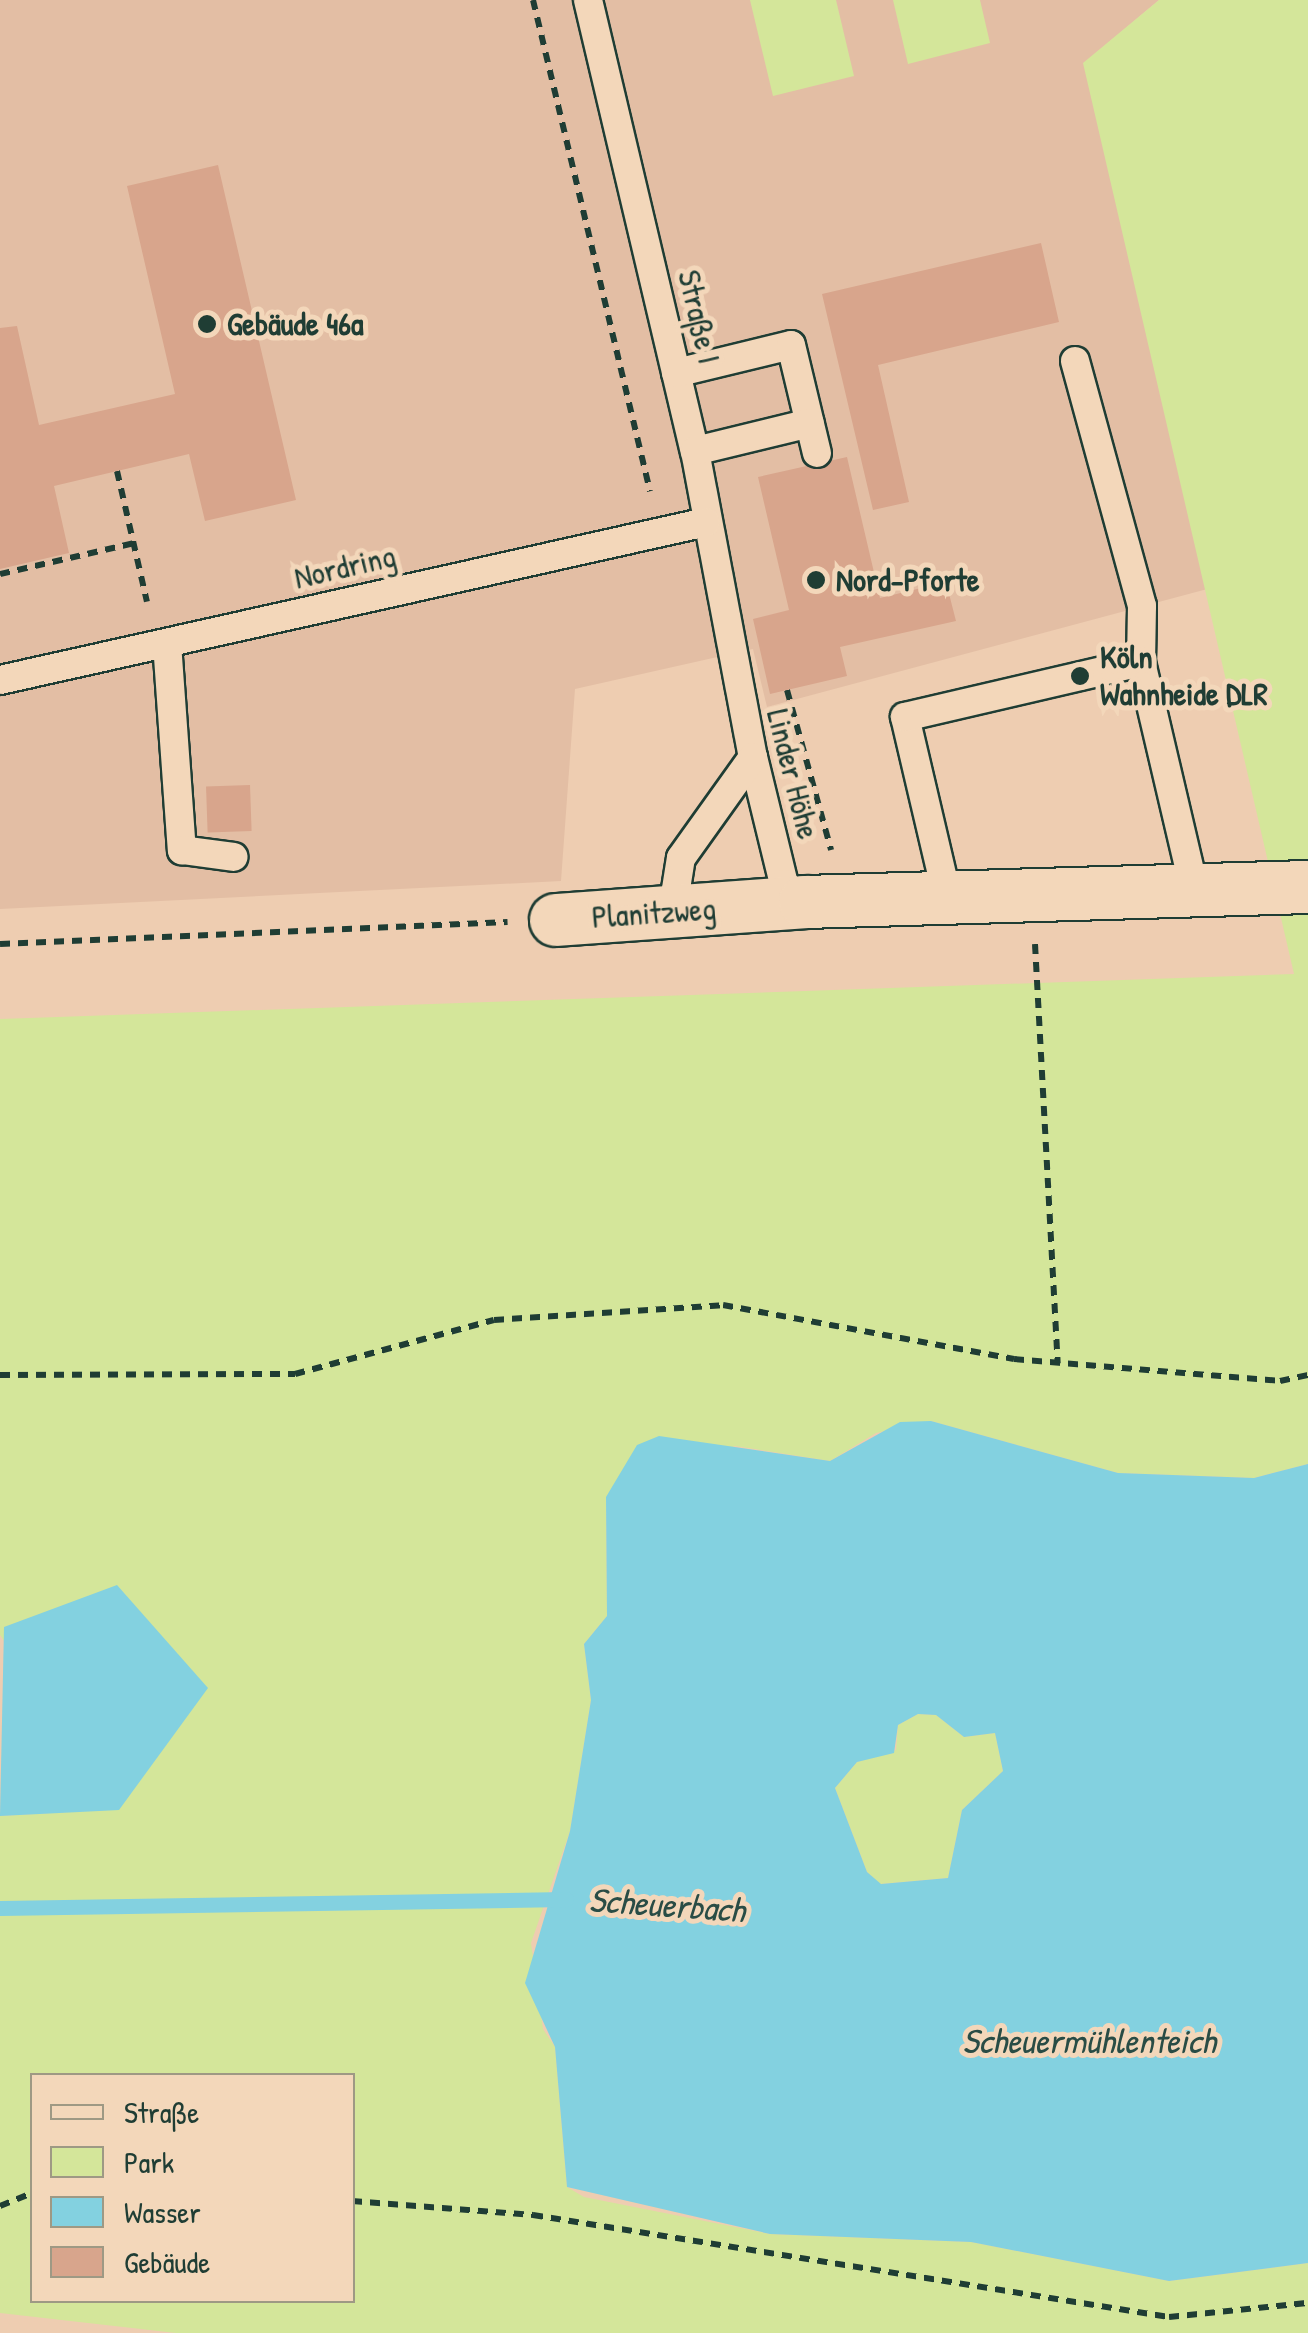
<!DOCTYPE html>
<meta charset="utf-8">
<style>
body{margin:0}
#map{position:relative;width:1308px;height:2333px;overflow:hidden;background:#eecdb1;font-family:"Patrick Hand",sans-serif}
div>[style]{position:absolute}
.built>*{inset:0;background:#e3bea4}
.green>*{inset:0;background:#d4e69a}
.water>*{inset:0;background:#83d1e0}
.stream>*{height:15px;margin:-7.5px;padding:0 7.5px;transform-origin:7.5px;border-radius:7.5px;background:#83d1e0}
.building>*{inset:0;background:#d8a58c;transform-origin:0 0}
.path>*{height:6px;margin-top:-3px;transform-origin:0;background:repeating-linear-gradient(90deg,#1f3d34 0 10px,transparent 0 18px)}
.roads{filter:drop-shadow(2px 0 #1f3d34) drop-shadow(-2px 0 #1f3d34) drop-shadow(0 2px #1f3d34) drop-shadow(0 -2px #1f3d34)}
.lane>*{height:28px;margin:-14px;padding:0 14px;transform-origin:14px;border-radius:14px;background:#f3d7ba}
.street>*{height:52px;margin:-26px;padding:0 26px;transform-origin:26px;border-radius:26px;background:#f3d7ba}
.dots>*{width:28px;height:28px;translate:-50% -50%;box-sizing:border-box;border:5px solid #f3d7ba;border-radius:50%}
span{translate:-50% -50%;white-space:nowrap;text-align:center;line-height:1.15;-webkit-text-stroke:10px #f3d7ba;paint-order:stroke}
.street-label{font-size:32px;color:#1f3d34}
.poi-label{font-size:32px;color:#1f3d34;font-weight:700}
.left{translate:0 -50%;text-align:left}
.water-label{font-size:35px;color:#294c45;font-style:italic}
.legend{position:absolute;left:30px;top:2073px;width:325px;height:230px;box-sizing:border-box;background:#f3d7ba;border:2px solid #9e9984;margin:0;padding:12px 18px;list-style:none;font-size:30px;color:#1f3d34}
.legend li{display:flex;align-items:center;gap:20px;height:50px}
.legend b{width:50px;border:2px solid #9e9984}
</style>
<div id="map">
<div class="built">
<i style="clip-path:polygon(0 0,1159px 0,1084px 63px,1211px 588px,767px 707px,753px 649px,575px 689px,561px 881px,0 909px)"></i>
</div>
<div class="green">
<i style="clip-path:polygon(750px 0,836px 0,854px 76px,773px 96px)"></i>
<i style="clip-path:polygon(893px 0,980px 0,990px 43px,908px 64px)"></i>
<i style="clip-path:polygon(evenodd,1159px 0,1308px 0,1308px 1464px,1254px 1478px,1118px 1473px,931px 1421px,876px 1433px,830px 1461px,735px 1446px,606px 1497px,607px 1616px,584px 1644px,591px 1700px,570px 1831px,531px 1943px,543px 2029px,555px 2047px,567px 2187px,584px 2197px,770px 2234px,971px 2242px,1169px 2281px,1308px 2263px,1308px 2333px,176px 2333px,0 2313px,0 1816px,119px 1809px,0 1635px,0 1019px,1294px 974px,1083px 63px,1159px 0,32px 2076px,352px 2076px,352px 2300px,32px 2300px,32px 2076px)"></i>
<i style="clip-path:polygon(918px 1714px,936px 1715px,964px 1737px,995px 1733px,1003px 1771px,962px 1810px,948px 1878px,880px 1884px,867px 1872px,835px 1788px,857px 1762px,896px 1750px,898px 1725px)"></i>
</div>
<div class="water">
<i style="clip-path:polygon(evenodd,931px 1421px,1118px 1473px,1254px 1478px,1308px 1464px,1308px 2263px,1169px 2281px,971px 2242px,770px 2234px,567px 2187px,555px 2047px,525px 1983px,570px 1831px,591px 1700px,584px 1644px,607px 1616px,606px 1497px,637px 1445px,659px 1436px,830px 1461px,900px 1422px,931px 1421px,918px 1714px,936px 1715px,964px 1737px,995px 1733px,1003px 1771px,962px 1810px,948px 1878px,881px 1884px,867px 1872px,835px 1788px,857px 1762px,894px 1753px,898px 1725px,918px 1714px)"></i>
<i style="clip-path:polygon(117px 1585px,208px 1688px,119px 1810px,0 1816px,4px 1627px)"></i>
</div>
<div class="stream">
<i style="left:0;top:1908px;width:566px;rotate:-0.91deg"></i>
</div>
<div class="building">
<i style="clip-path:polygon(218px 165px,296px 500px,205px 521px,189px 454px,54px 486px,69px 553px,0 569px,0 328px,17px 326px,39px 425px,175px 394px,127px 186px)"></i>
<i style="clip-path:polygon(1041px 243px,1059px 322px,878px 365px,909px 502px,873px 510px,822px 294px)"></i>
<i style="clip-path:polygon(847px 457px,880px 598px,946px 582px,956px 621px,840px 647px,847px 676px,770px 694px,753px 619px,789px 610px,758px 477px)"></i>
<i style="left:250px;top:785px;width:46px;height:44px;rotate:88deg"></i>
</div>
<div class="path">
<i style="left:533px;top:0;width:505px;rotate:76.6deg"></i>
<i style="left:117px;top:471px;width:134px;rotate:77.1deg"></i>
<i style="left:0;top:574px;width:138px;rotate:-13deg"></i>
<i style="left:787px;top:690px;width:166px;rotate:74.6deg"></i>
<i style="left:0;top:944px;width:508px;rotate:-2.48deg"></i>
<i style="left:1035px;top:944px;width:420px;rotate:86.9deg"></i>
<i style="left:0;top:1375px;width:295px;rotate:-0.2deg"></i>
<i style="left:295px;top:1374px;width:206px;rotate:-15.2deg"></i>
<i style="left:494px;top:1320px;width:229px;rotate:-3.7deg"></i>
<i style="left:723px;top:1305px;width:296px;rotate:10.5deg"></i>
<i style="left:1014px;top:1359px;width:267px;rotate:4.7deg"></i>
<i style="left:1280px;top:1381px;width:29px;rotate:-12deg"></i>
<i style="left:352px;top:2201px;width:182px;rotate:4.4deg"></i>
<i style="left:533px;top:2215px;width:644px;rotate:9.11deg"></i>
<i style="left:1169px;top:2317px;width:140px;rotate:-5.8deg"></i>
<i style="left:0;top:2206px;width:35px;rotate:-22deg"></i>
</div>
<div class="roads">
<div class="lane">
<i style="left:588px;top:0;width:464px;rotate:76.7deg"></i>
<i style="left:695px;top:451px;width:311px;rotate:79.3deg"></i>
<i style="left:753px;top:757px;width:131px;rotate:76.3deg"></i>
<i style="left:784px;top:884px;width:26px;rotate:40deg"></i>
<i style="left:1075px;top:361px;width:254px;rotate:74.7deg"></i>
<i style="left:1142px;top:606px;width:56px;rotate:91deg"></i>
<i style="left:676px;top:373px;width:118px;rotate:-13.7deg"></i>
<i style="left:791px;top:345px;width:111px;rotate:76.5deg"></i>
<i style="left:695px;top:451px;width:118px;rotate:-13.7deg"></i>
<i style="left:167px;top:643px;width:208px;rotate:85.9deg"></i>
<i style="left:182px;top:850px;width:52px;rotate:7.7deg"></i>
<i style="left:0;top:680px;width:723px;rotate:-12.61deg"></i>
<i style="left:948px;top:900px;width:188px;rotate:-103.2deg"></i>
<i style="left:905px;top:717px;width:242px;rotate:-13.1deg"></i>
<i style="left:1141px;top:662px;width:237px;rotate:76.8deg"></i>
<i style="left:695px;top:910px;width:28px;rotate:-132deg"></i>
<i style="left:676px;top:889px;width:31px;rotate:-81deg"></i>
<i style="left:681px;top:858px;width:124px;rotate:-54.5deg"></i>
</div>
<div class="street">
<i style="left:556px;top:920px;width:250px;rotate:-4.1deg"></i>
<i style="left:805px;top:902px;width:503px;rotate:-1.71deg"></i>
</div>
</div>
<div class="dots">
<i style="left:207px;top:324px;background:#1f3d34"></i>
<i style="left:816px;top:580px;background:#1f3d34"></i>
<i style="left:1080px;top:676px;background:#1f3d34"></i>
</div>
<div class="street-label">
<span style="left:699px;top:317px;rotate:77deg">Straße I</span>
<span style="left:345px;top:567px;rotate:-13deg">Nordring</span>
<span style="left:793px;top:774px;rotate:76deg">Linder Höhe</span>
<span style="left:654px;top:913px;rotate:-4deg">Planitzweg</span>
</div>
<div class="poi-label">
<span class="left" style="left:227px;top:324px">Gebäude 46a</span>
<span class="left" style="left:836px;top:580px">Nord-Pforte</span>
<span class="left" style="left:1100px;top:676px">Köln<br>Wahnheide DLR</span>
</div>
<div class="water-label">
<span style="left:667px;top:1905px;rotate:4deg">Scheuerbach</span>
<span style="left:1089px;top:2041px">Scheuermühlenteich</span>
</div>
<ul class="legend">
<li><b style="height:12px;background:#f3d7ba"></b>Straße</li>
<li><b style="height:28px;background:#d4e69a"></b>Park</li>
<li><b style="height:28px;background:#83d1e0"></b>Wasser</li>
<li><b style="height:28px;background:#d8a58c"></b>Gebäude</li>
</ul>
</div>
